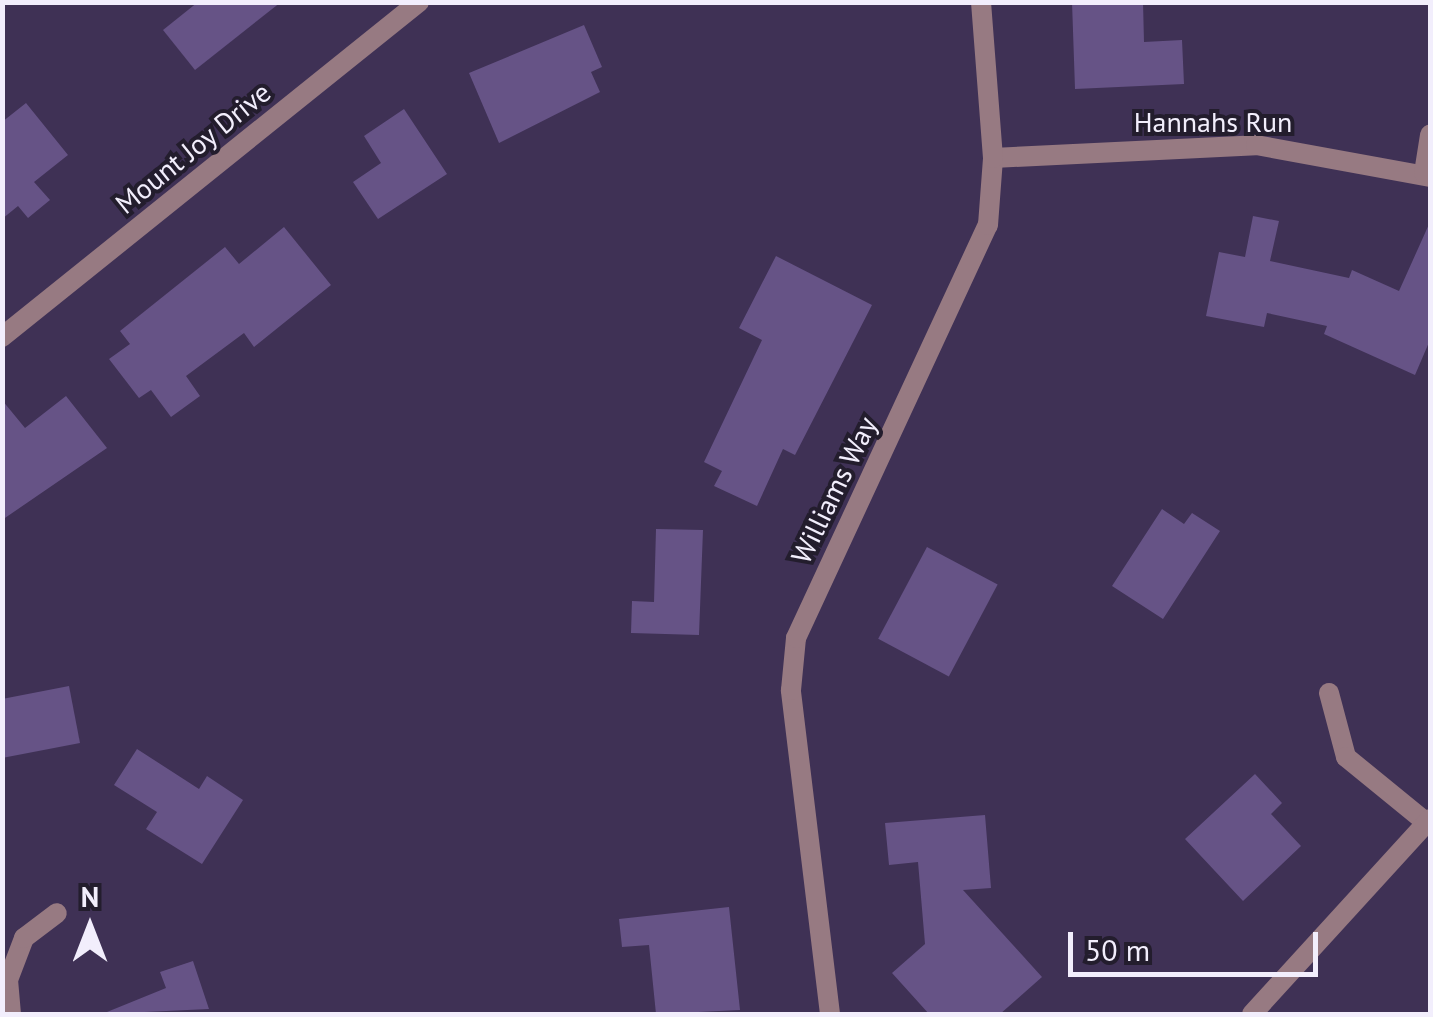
<!DOCTYPE html>
<style>
body{margin:0}
#map{position:relative;width:1433px;height:1017px;overflow:hidden;background:#3f3155;font-family:"PT Sans",sans-serif}
div>[style]{position:absolute}
.building>*{inset:0;background:#665386;transform-origin:0 0}
.street>*{height:20px;margin:-10px;padding:0 10px;transform-origin:10px;border-radius:10px;background:#977a82}
span{translate:-50% -50%;white-space:nowrap;text-align:center;line-height:1.15;-webkit-text-stroke:8px #231d2d;paint-order:stroke}
.street-label{font-size:28px;color:#f2eefc}
.frame{position:absolute;inset:0;border:5px solid #f2eefc;pointer-events:none}
.north{position:absolute;left:40px;top:877px;width:100px;height:100px;-webkit-text-stroke:8px #231d2d;paint-order:stroke;rotate:0deg;font-size:28px;font-weight:700;line-height:40px;text-align:center;color:#f2eefc}
.north::after{content:'';display:block;margin:auto;width:35px;height:45px;background:#f2eefc;clip-path:polygon(50% 0,100% 100%,50% 72%,0 100%)}
.scale{position:absolute;left:1068px;top:932px;width:250px;height:45px;box-sizing:border-box;border:5px solid #f2eefc;border-top:0;padding-left:12px;font-size:30px;line-height:35px;white-space:nowrap;color:#f2eefc;-webkit-text-stroke:8px #231d2d;paint-order:stroke}
</style>
<div id="map">
<div class="building">
<i style="clip-path:polygon(198px 2px,281px 2px,195px 70px,163px 30px)"></i>
<i style="clip-path:polygon(1072px 2px,1143px 2px,1144px 42px,1182px 40px,1184px 84px,1075px 89px)"></i>
<i style="clip-path:polygon(584px 25px,602px 67px,591px 72px,600px 92px,499px 143px,469px 73px)"></i>
<i style="clip-path:polygon(26px 103px,68px 155px,34px 182px,50px 200px,28px 218px,18px 206px,2px 219px,2px 122px)"></i>
<i style="clip-path:polygon(404px 109px,447px 174px,378px 219px,353px 182px,381px 163px,364px 136px)"></i>
<i style="clip-path:polygon(1253px 216px,1279px 221px,1270px 261px,1349px 278px,1352px 270px,1399px 291px,1430px 222px,1430px 340px,1415px 375px,1324px 334px,1327px 326px,1267px 313px,1264px 327px,1206px 316px,1219px 252px,1245px 257px)"></i>
<i style="clip-path:polygon(284px 227px,331px 285px,254px 347px,244px 333px,186px 376px,200px 396px,171px 417px,151px 390px,139px 398px,109px 359px,130px 344px,120px 331px,225px 247px,239px 264px)"></i>
<i style="clip-path:polygon(776px 256px,872px 305px,795px 455px,783px 449px,757px 506px,714px 486px,722px 471px,704px 462px,762px 340px,739px 328px)"></i>
<i style="clip-path:polygon(66px 396px,107px 448px,2px 520px,2px 400px,25px 428px)"></i>
<i style="clip-path:polygon(1162px 509px,1184px 524px,1192px 513px,1220px 531px,1163px 619px,1112px 586px)"></i>
<i style="clip-path:polygon(656px 529px,703px 530px,699px 635px,631px 633px,632px 601px,654px 602px)"></i>
<i style="left:927px;top:547px;width:80px;height:104px;rotate:28deg"></i>
<i style="clip-path:polygon(69px 686px,80px 743px,2px 758px,2px 699px)"></i>
<i style="clip-path:polygon(137px 749px,199px 789px,207px 776px,243px 800px,202px 864px,146px 829px,157px 812px,114px 785px)"></i>
<i style="clip-path:polygon(1255px 774px,1282px 803px,1271px 814px,1301px 846px,1243px 901px,1185px 839px)"></i>
<i style="clip-path:polygon(985px 815px,991px 888px,963px 890px,1042px 977px,1000px 1014px,929px 1014px,892px 973px,925px 944px,918px 862px,889px 865px,885px 823px)"></i>
<i style="clip-path:polygon(729px 907px,740px 1010px,656px 1014px,649px 945px,622px 947px,619px 919px)"></i>
<i style="clip-path:polygon(193px 961px,209px 1009px,102px 1014px,166px 988px,160px 972px)"></i>
</div>
<div class="street">
<i style="left:993px;top:158px;width:263px;rotate:-2.8deg"></i>
<i style="left:1256px;top:145px;width:177px;rotate:10.4deg"></i>
<i style="left:1424px;top:173px;width:39px;rotate:-81deg"></i>
<i style="left:2px;top:337px;width:535px;rotate:-38.78deg"></i>
<i style="left:1329px;top:693px;width:66px;rotate:75.1deg"></i>
<i style="left:1346px;top:757px;width:104px;rotate:39.2deg"></i>
<i style="left:11px;top:1014px;width:34px;rotate:-95deg"></i>
<i style="left:8px;top:980px;width:45px;rotate:-69.1deg"></i>
<i style="left:24px;top:938px;width:41px;rotate:-37.1deg"></i>
<i style="left:830px;top:1014px;width:326px;rotate:-96.9deg"></i>
<i style="left:791px;top:690px;width:52px;rotate:-84.5deg"></i>
<i style="left:796px;top:638px;width:455px;rotate:-65.1deg"></i>
<i style="left:988px;top:225px;width:67px;rotate:-85.7deg"></i>
<i style="left:993px;top:158px;width:156px;rotate:-94.4deg"></i>
<i style="left:1252px;top:1014px;width:264px;rotate:-47.6deg"></i>
</div>
<div class="street-label">
<span style="left:1213px;top:122px">Hannahs Run</span>
<span style="left:193px;top:148px;rotate:-39deg">Mount Joy Drive</span>
<span style="left:834px;top:490px;rotate:-64deg">Williams Way</span>
</div>
<div class="frame"></div>
<div class="north">N</div>
<div class="scale">50 m</div>
</div>
